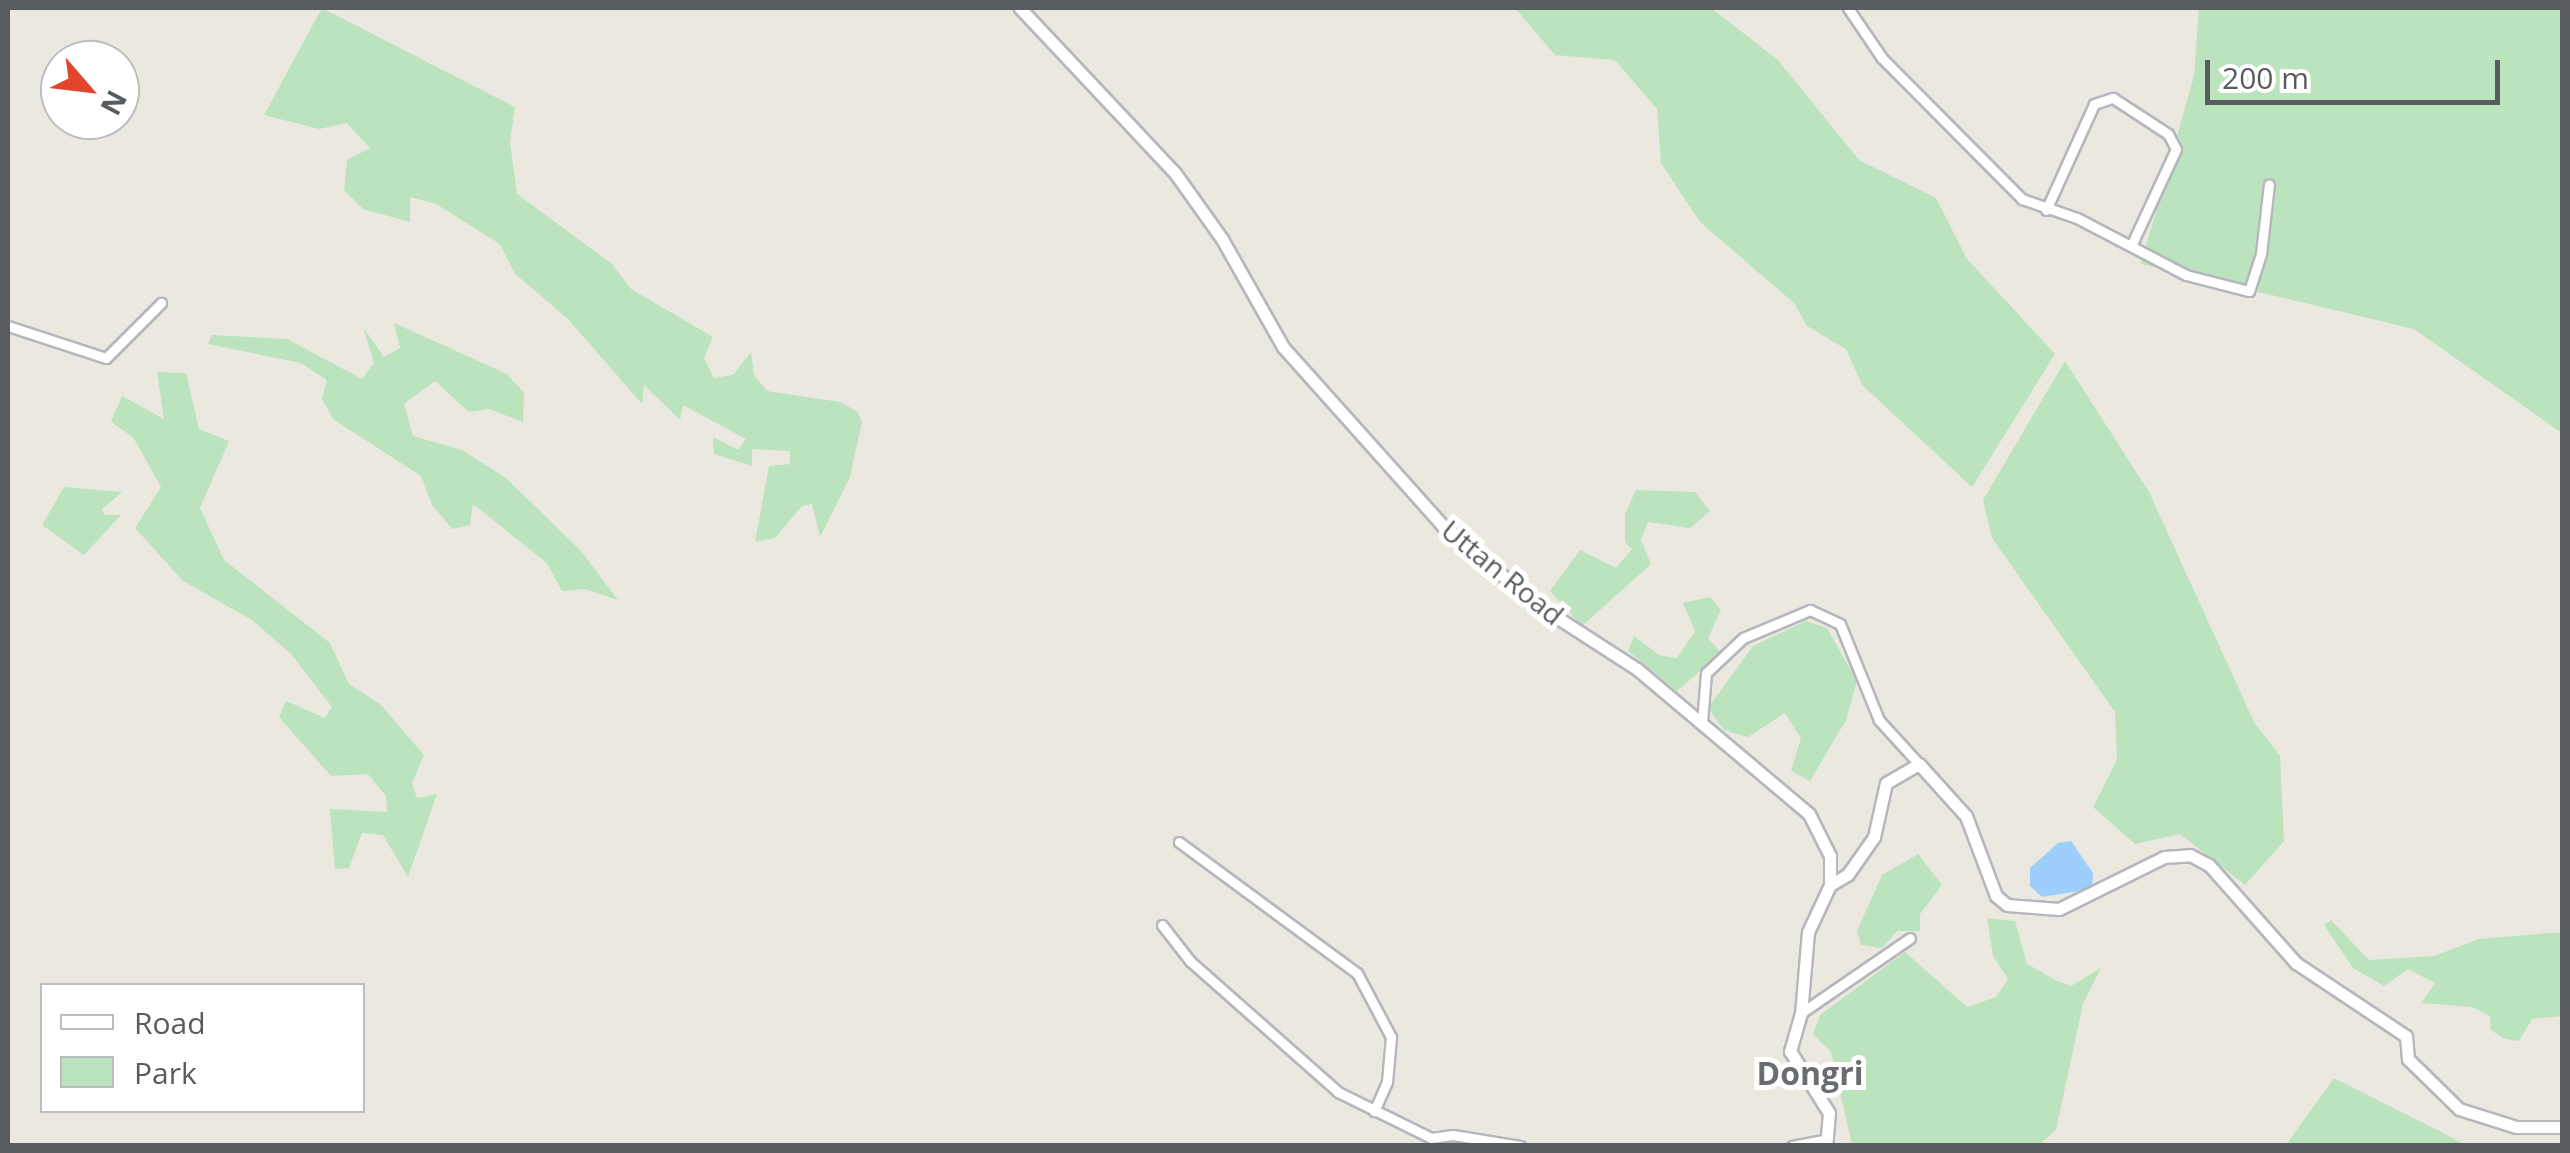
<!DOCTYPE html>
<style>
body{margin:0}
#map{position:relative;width:2570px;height:1153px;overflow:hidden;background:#ebe9df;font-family:"Open Sans",sans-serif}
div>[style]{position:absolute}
.green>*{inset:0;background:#bbe3bd}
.water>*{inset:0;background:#9ecefc}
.roads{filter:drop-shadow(2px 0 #b5b7bc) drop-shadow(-2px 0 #b5b7bc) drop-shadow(0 2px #b5b7bc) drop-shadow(0 -2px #b5b7bc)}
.street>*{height:9px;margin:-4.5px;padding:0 4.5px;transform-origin:4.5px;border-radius:4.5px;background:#fff}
.secondary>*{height:11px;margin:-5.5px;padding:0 5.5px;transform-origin:5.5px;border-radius:5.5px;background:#fff}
span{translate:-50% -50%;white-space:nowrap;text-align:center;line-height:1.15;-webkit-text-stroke:10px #fff;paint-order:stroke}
.street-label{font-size:28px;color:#585b60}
.quarter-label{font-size:32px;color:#696d72;font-weight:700}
.frame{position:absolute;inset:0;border:10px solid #585b60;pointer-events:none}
.legend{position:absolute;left:40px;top:983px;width:325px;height:130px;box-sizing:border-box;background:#fff;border:2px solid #bcbdbf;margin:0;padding:12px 18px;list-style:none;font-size:30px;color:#585b60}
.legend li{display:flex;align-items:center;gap:20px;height:50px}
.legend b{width:50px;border:2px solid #bcbdbf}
.north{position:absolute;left:40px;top:40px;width:100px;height:100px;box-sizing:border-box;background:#fff;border:2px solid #bcbdbf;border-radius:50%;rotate:118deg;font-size:28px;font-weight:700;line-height:40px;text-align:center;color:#585b60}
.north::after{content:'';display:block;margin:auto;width:35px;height:45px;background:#e3442d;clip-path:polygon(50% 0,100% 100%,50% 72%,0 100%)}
.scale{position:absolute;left:2205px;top:60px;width:295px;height:45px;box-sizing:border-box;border:5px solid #585b60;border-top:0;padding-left:12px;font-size:30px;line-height:35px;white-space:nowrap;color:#585b60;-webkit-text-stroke:8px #fff;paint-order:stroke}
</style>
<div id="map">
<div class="green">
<i style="clip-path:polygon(322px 8px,515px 107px,510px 142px,517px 194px,612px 264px,631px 289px,713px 337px,704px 358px,714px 378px,733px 375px,751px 352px,754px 375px,767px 391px,840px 402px,858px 412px,862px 422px,850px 477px,820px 537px,812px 504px,802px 506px,775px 538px,755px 542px,769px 466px,790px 464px,790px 451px,752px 449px,752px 466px,714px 454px,713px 437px,738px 450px,746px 439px,683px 405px,680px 420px,644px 385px,642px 404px,568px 319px,515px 274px,500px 244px,436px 204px,410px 197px,410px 222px,363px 209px,344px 190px,347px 160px,370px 148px,347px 123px,319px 129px,264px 115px)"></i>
<i style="clip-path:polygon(1515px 8px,1711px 8px,1778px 60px,1859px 160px,1936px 198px,1967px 259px,2055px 354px,1972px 487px,1862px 385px,1846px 349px,1807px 326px,1794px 303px,1700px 222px,1661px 163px,1657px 109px,1615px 60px,1555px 55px)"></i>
<i style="clip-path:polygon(2199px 8px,2562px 8px,2562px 433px,2414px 329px,2141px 264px,2194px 76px)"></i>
<i style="clip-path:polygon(394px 323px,507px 374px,524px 393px,523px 422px,489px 409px,469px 412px,435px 381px,404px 404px,413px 436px,462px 450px,506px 478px,581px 551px,618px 600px,584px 589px,562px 591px,547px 563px,473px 504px,470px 525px,452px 529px,432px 505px,421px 476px,333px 419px,322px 399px,327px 380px,301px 363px,208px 344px,212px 335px,287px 339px,362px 379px,374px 363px,363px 327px,384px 357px,400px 348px)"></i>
<i style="clip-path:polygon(2065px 361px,2149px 492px,2254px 722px,2280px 756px,2284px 841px,2245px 885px,2180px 834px,2135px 844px,2093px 807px,2117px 760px,2115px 712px,1992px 538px,1983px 500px)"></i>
<i style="clip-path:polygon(157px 372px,186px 373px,199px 429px,229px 441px,200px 508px,224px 560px,330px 643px,349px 684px,380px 704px,424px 755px,412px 783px,417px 798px,437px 794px,408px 877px,383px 835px,362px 833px,349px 868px,335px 869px,330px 809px,387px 812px,386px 796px,368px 774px,331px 776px,279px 717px,286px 701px,325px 718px,332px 707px,291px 654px,252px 620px,183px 581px,135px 528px,161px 487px,133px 437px,111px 422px,122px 396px,164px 419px)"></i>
<i style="clip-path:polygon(64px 487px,122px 492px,102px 509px,105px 515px,121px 515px,84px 555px,42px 525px)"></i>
<i style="clip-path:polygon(1636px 490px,1695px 492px,1710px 511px,1690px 528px,1648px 522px,1641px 540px,1651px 564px,1582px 626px,1550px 591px,1580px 550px,1616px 568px,1632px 549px,1625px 542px,1625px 514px)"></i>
<i style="clip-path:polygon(1710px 597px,1721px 610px,1708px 638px,1721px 653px,1677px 691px,1628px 651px,1634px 636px,1659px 655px,1677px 658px,1695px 631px,1683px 603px)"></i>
<i style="clip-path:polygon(1806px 621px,1827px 628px,1857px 681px,1846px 720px,1810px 781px,1791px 771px,1801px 738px,1785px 713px,1748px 737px,1724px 730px,1708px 708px,1753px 646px)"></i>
<i style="clip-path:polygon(1918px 854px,1942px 885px,1920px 914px,1920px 931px,1897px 931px,1882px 948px,1861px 945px,1857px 931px,1882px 875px)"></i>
<i style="clip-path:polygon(1987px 918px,2015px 921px,2027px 964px,2055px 980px,2071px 986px,2101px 968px,2083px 1004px,2056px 1130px,2039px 1145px,1852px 1145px,1831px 1052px,1813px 1034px,1820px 1015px,1905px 952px,1967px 1007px,1996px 997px,2008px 979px,1993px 956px)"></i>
<i style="clip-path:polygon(2331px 920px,2369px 960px,2434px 956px,2479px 939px,2562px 932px,2562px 1016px,2532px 1019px,2519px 1041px,2504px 1039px,2491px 1030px,2490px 1016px,2472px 1007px,2421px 1003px,2435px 983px,2408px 969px,2384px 986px,2353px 968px,2324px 925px)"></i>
<i style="clip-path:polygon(2334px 1078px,2443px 1133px,2465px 1145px,2286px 1145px)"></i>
</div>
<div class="water">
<i style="clip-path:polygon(2071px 841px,2093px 873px,2092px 889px,2042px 897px,2030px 886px,2030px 868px,2058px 843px)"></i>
</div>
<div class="roads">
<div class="street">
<i style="left:1848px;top:8px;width:60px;rotate:55.8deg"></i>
<i style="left:1882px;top:58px;width:199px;rotate:45.2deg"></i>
<i style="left:2022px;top:199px;width:58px;rotate:19.1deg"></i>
<i style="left:2077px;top:218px;width:123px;rotate:27.6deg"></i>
<i style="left:2186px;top:275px;width:65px;rotate:14.3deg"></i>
<i style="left:2249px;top:291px;width:39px;rotate:-72deg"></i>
<i style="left:2261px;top:254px;width:70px;rotate:-83.5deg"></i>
<i style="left:2046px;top:210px;width:116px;rotate:-65.6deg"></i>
<i style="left:2094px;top:104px;width:20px;rotate:-18deg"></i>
<i style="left:2113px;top:98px;width:66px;rotate:33.2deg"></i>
<i style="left:2168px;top:134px;width:17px;rotate:62deg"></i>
<i style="left:2176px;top:149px;width:107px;rotate:114.9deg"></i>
<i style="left:8px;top:326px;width:103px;rotate:18.1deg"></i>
<i style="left:106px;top:358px;width:78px;rotate:-45deg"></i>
<i style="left:1702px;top:722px;width:49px;rotate:-85.3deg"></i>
<i style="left:1706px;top:673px;width:51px;rotate:-43.4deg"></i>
<i style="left:1743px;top:638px;width:73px;rotate:-22.7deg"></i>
<i style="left:1810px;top:610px;width:33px;rotate:25deg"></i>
<i style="left:1840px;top:624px;width:104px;rotate:67.9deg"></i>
<i style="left:1879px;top:720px;width:59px;rotate:47.7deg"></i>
<i style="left:1179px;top:842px;width:221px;rotate:36.4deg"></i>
<i style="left:1357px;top:973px;width:72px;rotate:62deg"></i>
<i style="left:1391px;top:1037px;width:45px;rotate:95.1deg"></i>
<i style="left:1387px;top:1082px;width:32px;rotate:114deg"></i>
<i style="left:1162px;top:925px;width:46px;rotate:52.1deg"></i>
<i style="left:1190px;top:961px;width:198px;rotate:41.5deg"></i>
<i style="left:1338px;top:1092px;width:104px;rotate:26.3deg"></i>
<i style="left:1431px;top:1138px;width:22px;rotate:-8deg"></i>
<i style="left:1453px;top:1135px;width:68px;rotate:9.3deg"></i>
<i style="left:1801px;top:1013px;width:132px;rotate:-34.5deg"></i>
<i style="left:1792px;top:1146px;width:36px;rotate:-11deg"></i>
</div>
<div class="secondary">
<i style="left:1020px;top:8px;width:226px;rotate:46.8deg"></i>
<i style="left:1175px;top:173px;width:81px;rotate:54.5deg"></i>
<i style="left:1222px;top:239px;width:124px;rotate:60.5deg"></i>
<i style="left:1283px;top:347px;width:240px;rotate:48.2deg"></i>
<i style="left:1443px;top:526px;width:124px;rotate:39.7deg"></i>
<i style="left:1538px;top:605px;width:118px;rotate:32.9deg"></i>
<i style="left:1637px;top:669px;width:225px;rotate:40.1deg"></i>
<i style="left:1809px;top:814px;width:47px;rotate:63.4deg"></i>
<i style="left:1830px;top:856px;width:29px;rotate:90deg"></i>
<i style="left:1830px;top:885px;width:52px;rotate:115.1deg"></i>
<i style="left:1808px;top:932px;width:81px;rotate:94.9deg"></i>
<i style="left:1801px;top:1013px;width:40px;rotate:106deg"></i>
<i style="left:1790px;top:1051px;width:73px;rotate:57.8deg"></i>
<i style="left:1829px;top:1113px;width:33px;rotate:95deg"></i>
<i style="left:1830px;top:885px;width:21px;rotate:-31deg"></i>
<i style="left:1848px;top:874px;width:45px;rotate:-54.9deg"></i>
<i style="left:1874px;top:837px;width:55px;rotate:-77.5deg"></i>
<i style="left:1886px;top:783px;width:38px;rotate:-30deg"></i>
<i style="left:1919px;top:764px;width:70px;rotate:47.9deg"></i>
<i style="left:1966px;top:816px;width:85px;rotate:69.4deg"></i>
<i style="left:1996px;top:896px;width:14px;rotate:39deg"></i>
<i style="left:2007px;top:905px;width:52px;rotate:4.4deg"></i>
<i style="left:2059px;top:909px;width:117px;rotate:-26.3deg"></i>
<i style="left:2164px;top:857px;width:26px;rotate:-4deg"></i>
<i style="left:2190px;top:855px;width:21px;rotate:28deg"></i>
<i style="left:2209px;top:865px;width:131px;rotate:48.4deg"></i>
<i style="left:2296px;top:963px;width:132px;rotate:33.6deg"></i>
<i style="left:2406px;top:1036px;width:23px;rotate:85deg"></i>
<i style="left:2408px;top:1059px;width:71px;rotate:44.4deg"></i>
<i style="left:2459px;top:1109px;width:60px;rotate:17.5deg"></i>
<i style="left:2516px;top:1127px;width:46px"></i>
</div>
</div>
<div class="street-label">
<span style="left:1503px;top:572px;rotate:39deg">Uttan Road</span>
</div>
<div class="quarter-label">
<span style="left:1810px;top:1073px">Dongri</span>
</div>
<div class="frame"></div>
<ul class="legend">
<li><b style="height:12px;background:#fff"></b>Road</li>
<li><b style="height:28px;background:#bbe3bd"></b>Park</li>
</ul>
<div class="north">N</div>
<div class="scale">200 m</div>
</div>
